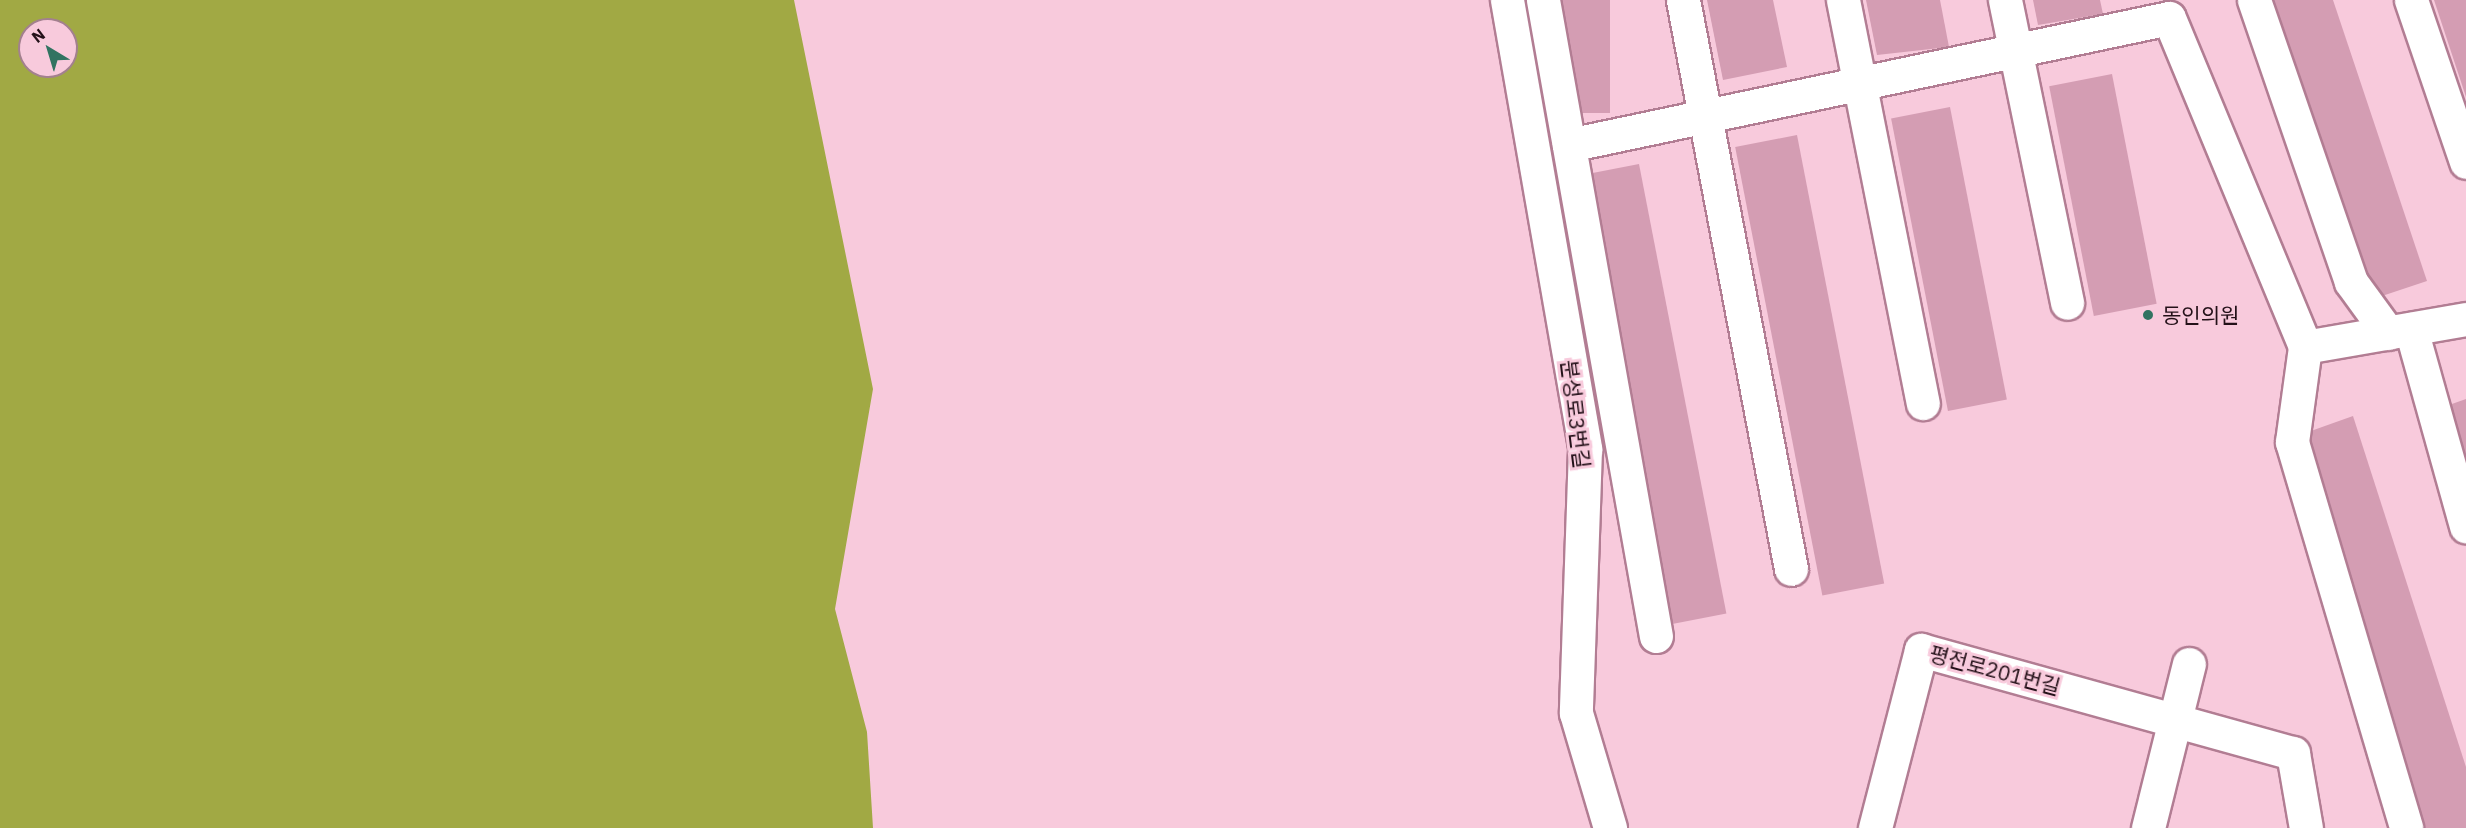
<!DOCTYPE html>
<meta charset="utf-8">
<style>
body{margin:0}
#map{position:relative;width:2466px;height:828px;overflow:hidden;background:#f8cadc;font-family:"IBM Plex Sans","Noto Sans KR",sans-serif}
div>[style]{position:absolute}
.forest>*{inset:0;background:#a1a944}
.building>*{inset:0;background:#d49db3;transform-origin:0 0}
.roads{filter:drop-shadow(2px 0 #b27d93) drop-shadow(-2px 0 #b27d93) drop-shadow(0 2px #b27d93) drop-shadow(0 -2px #b27d93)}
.street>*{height:33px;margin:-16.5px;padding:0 16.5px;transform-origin:16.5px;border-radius:16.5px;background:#fff}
.dots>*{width:16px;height:16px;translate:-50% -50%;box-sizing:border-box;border:3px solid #f8cadc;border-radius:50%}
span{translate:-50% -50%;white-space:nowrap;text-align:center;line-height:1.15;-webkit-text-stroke:6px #f8cadc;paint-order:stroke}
.poi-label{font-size:21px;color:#241119}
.left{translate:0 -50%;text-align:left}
.street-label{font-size:21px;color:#241119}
.north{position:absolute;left:18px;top:18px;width:60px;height:60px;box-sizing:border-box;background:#f8cadc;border:2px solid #a3808e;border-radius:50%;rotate:322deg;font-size:16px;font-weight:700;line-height:24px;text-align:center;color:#241119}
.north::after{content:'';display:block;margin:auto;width:21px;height:27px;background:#327361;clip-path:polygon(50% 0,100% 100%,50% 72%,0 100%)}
</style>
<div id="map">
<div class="forest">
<i style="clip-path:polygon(evenodd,0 0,794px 0,873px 389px,835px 609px,867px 732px,873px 828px,0 828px,0 0,30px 30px,66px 30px,66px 66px,30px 66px,30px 30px)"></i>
</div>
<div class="building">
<i style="left:1547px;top:0;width:63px;height:113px"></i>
<i style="clip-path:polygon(1707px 0,1773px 0,1787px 67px,1723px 80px)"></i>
<i style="clip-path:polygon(1866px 0,1940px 0,1949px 47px,1877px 55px)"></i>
<i style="clip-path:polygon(2033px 0,2100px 0,2103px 14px,2038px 25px)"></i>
<i style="clip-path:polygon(2268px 0,2333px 0,2427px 281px,2379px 297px,2362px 273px)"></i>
<i style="clip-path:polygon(2434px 0,2466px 0,2466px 97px)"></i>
<i style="left:2112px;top:74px;width:234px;height:64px;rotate:79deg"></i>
<i style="left:1950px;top:107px;width:298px;height:60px;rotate:79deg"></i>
<i style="left:1797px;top:135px;width:457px;height:63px;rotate:79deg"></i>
<i style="left:1639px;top:164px;width:458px;height:63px;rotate:79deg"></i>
<i style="clip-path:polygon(2466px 399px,2466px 457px,2465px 457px,2449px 405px)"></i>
<i style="clip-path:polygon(2353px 416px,2466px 767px,2466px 828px,2418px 828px,2294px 437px)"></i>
</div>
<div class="roads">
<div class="street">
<i style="left:1507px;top:0;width:456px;rotate:80.1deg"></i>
<i style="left:1585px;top:449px;width:264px;rotate:92deg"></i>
<i style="left:1576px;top:713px;width:120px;rotate:73.5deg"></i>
<i style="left:1543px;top:0;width:646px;rotate:79.93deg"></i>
<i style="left:1683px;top:0;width:579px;rotate:79.25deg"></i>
<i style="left:1843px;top:0;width:411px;rotate:78.8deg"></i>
<i style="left:2005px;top:0;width:309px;rotate:78.4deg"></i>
<i style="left:2254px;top:0;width:298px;rotate:71deg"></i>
<i style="left:2351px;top:282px;width:63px;rotate:54deg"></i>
<i style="left:2411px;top:0;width:171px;rotate:71.2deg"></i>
<i style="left:1569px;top:145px;width:613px;rotate:-11.95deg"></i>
<i style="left:2169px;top:18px;width:356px;rotate:67.5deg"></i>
<i style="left:2305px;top:347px;width:96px;rotate:97.8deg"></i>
<i style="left:2292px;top:442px;width:402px;rotate:73.5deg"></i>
<i style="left:2411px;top:329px;width:205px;rotate:74.4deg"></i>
<i style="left:2305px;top:347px;width:163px;rotate:-9.9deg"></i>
<i style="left:1875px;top:828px;width:184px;rotate:-75.5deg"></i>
<i style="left:1921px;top:650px;width:386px;rotate:15.5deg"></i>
<i style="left:2293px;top:753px;width:76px;rotate:80.2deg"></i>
<i style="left:2148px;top:828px;width:169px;rotate:-76deg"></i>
</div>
</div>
<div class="dots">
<i style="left:2148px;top:315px;background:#327361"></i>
</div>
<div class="poi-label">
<span class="left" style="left:2162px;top:315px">동인의원</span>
</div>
<div class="street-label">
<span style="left:1576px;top:414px;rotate:83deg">분성로3번길</span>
<span style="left:1995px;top:670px;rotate:15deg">평전로201번길</span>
</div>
<div class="north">N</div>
</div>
